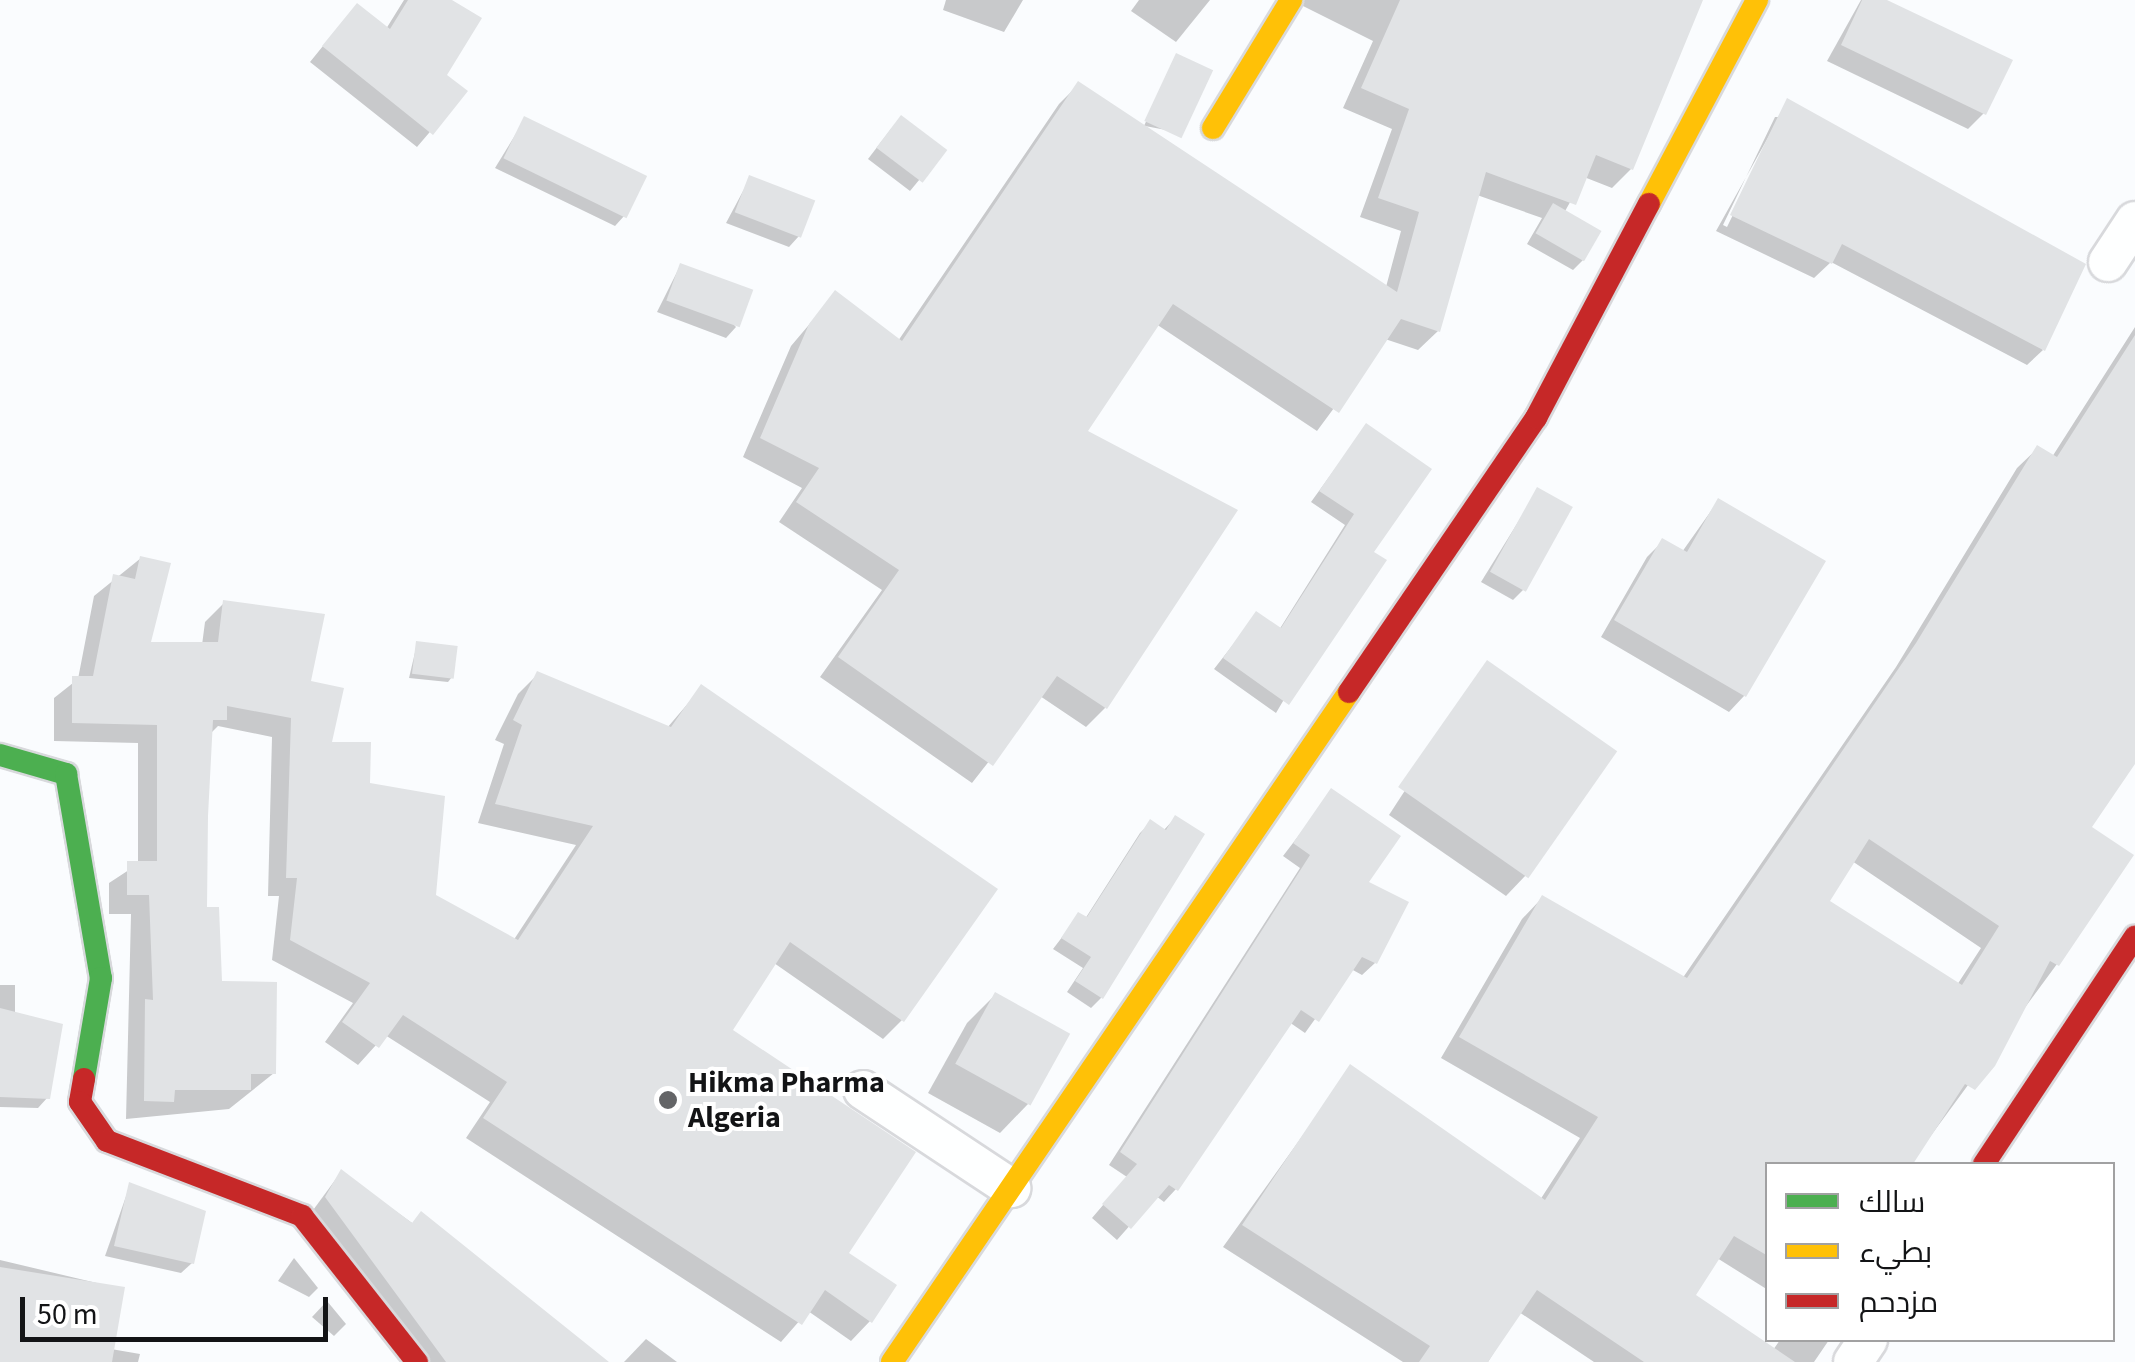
<!DOCTYPE html>
<meta charset="utf-8">
<style>
body{margin:0}
#map{position:relative;width:2135px;height:1362px;overflow:hidden;background:#fafcfe;font-family:"Source Sans 3",Cairo,sans-serif}
div>[style]{position:absolute}
.shadow>*{inset:0;background:#0003}
.building>*{inset:0;background:#e1e3e5;transform-origin:0 0}
.roads{filter:drop-shadow(2px 0 #d8d9dc) drop-shadow(-2px 0 #d8d9dc) drop-shadow(0 2px #d8d9dc) drop-shadow(0 -2px #d8d9dc)}
.street>*{height:38px;margin:-19px;padding:0 19px;transform-origin:19px;border-radius:19px;background:#feffff}
.fast>*{height:22px;margin:-11px;padding:0 11px;transform-origin:11px;border-radius:11px;background:#4caf50}
.slow>*{height:22px;margin:-11px;padding:0 11px;transform-origin:11px;border-radius:11px;background:#ffc107}
.jam>*{height:22px;margin:-11px;padding:0 11px;transform-origin:11px;border-radius:11px;background:#c62828}
.dots>*{width:28px;height:28px;translate:-50% -50%;box-sizing:border-box;border:5px solid #fff;border-radius:50%}
span{translate:-50% -50%;white-space:nowrap;text-align:center;line-height:1.15;-webkit-text-stroke:8px #fff;paint-order:stroke}
.poi-label{font-size:30px;color:#131416;font-weight:700}
.left{translate:0 -50%;text-align:left}
.legend{position:absolute;left:1765px;top:1162px;width:350px;height:180px;box-sizing:border-box;background:#fff;border:2px solid #a1a1a2;margin:0;padding:12px 18px;list-style:none;font-size:30px;color:#131416}
.legend li{display:flex;align-items:center;gap:20px;height:50px}
.legend b{width:50px;border:2px solid #a1a1a2}
.scale{position:absolute;left:20px;top:1297px;width:308px;height:45px;box-sizing:border-box;border:5px solid #131416;border-top:0;padding-left:12px;font-size:30px;line-height:35px;white-space:nowrap;color:#131416;-webkit-text-stroke:8px #fff;paint-order:stroke}
</style>
<div id="map">
<div class="shadow">
<i style="clip-path:polygon(404px 0,447px 0,444px 76px,464px 92px,417px 147px,310px 62px,344px 20px,386px 29px)"></i>
<i style="clip-path:polygon(946px 0,1023px 0,1004px 32px,943px 10px)"></i>
<i style="clip-path:polygon(1139px 0,1210px 0,1176px 42px,1131px 11px)"></i>
<i style="clip-path:polygon(1291px 0,1700px 0,1631px 169px,1612px 188px,1584px 177px,1564px 213px,1598px 232px,1583px 260px,1573px 270px,1527px 244px,1542px 218px,1477px 195px,1438px 331px,1418px 350px,1385px 339px,1317px 431px,1156px 324px,1085px 432px,1105px 708px,1086px 727px,1040px 696px,972px 783px,820px 677px,882px 590px,779px 522px,802px 488px,743px 457px,791px 346px,835px 294px,898px 341px,1059px 104px,1078px 85px,1143px 128px,1177px 56px,1182px 133px,1145px 126px,1386px 287px,1401px 231px,1360px 217px,1392px 129px,1343px 108px,1373px 41px)"></i>
<i style="clip-path:polygon(1861px 0,1881px 0,1984px 113px,1968px 129px,1827px 61px)"></i>
<i style="clip-path:polygon(evenodd,1788px 102px,2043px 350px,2027px 365px,1831px 262px,1814px 278px,1716px 231px,1788px 102px,1775px 117px,1781px 117px,1727px 227px,1723px 225px,1775px 117px)"></i>
<i style="clip-path:polygon(525px 119px,625px 215px,615px 226px,495px 168px)"></i>
<i style="clip-path:polygon(891px 129px,944px 150px,910px 191px,868px 159px)"></i>
<i style="clip-path:polygon(750px 178px,799px 236px,789px 247px,726px 223px)"></i>
<i style="clip-path:polygon(680px 266px,736px 327px,726px 338px,657px 312px)"></i>
<i style="clip-path:polygon(evenodd,2135px 327px,2135px 762px,2089px 828px,2057px 964px,1910px 1164px,1768px 1164px,1768px 1290px,1717px 1258px,1693px 1296px,1773px 1350px,1780px 1340px,1829px 1340px,1814px 1362px,1594px 1362px,1519px 1312px,1488px 1362px,1403px 1362px,1223px 1247px,1351px 1068px,1540px 1200px,1580px 1138px,1441px 1058px,1522px 919px,1542px 898px,1682px 979px,1896px 667px,2017px 468px,2038px 448px,2052px 457px,2135px 327px,1852px 861px,1981px 948px,1957px 985px,1826px 902px,1852px 861px)"></i>
<i style="clip-path:polygon(1366px 426px,1371px 552px,1276px 713px,1214px 669px,1257px 614px,1279px 630px,1345px 525px,1311px 502px)"></i>
<i style="clip-path:polygon(1538px 490px,1523px 590px,1513px 600px,1481px 582px)"></i>
<i style="clip-path:polygon(1718px 501px,1744px 696px,1729px 712px,1601px 637px,1647px 557px,1663px 541px,1682px 552px)"></i>
<i style="clip-path:polygon(141px 558px,147px 644px,202px 645px,205px 622px,224px 603px,308px 683px,329px 744px,367px 785px,434px 896px,513px 941px,576px 845px,478px 823px,504px 744px,495px 740px,518px 694px,538px 674px,667px 728px,702px 687px,902px 1020px,883px 1039px,774px 963px,730px 1031px,846px 1254px,870px 1321px,851px 1341px,808px 1311px,781px 1342px,466px 1138px,490px 1102px,385px 1035px,358px 1065px,325px 1042px,353px 1003px,272px 960px,279px 896px,268px 896px,272px 737px,218px 726px,210px 734px,204px 910px,220px 984px,274px 1073px,229px 1109px,126px 1119px,131px 914px,109px 914px,109px 883px,138px 864px,138px 743px,54px 741px,54px 698px,78px 679px,94px 596px)"></i>
<i style="clip-path:polygon(417px 644px,452px 677px,448px 682px,409px 678px)"></i>
<i style="clip-path:polygon(1488px 663px,1526px 875px,1506px 896px,1389px 815px)"></i>
<i style="clip-path:polygon(1332px 792px,1365px 883px,1375px 963px,1362px 975px,1351px 969px,1305px 1033px,1289px 1022px,1176px 1189px,1164px 1202px,1156px 1196px,1117px 1240px,1092px 1218px,1127px 1177px,1109px 1165px,1300px 868px,1283px 856px)"></i>
<i style="clip-path:polygon(1175px 818px,1101px 998px,1091px 1008px,1067px 992px,1083px 968px,1053px 949px,1079px 915px,1085px 919px,1140px 833px,1150px 823px,1163px 831px)"></i>
<i style="clip-path:polygon(0 985px,15px 985px,15px 1015px,48px 1097px,38px 1108px,0 1107px)"></i>
<i style="clip-path:polygon(995px 995px,1028px 1104px,1000px 1133px,928px 1093px,967px 1023px)"></i>
<i style="clip-path:polygon(341px 1172px,606px 1362px,418px 1362px,308px 1217px)"></i>
<i style="clip-path:polygon(130px 1185px,192px 1263px,181px 1273px,105px 1256px)"></i>
<i style="clip-path:polygon(294px 1258px,318px 1288px,309px 1297px,278px 1281px)"></i>
<i style="clip-path:polygon(0 1260px,122px 1289px,111px 1349px,140px 1354px,138px 1362px,0 1362px)"></i>
<i style="clip-path:polygon(327px 1301px,346px 1324px,334px 1336px,312px 1317px)"></i>
<i style="clip-path:polygon(646px 1339px,677px 1362px,624px 1362px)"></i>
</div>
<div class="building">
<i style="clip-path:polygon(408px 0,452px 0,482px 18px,447px 75px,468px 91px,433px 135px,322px 46px,357px 3px,390px 29px)"></i>
<i style="clip-path:polygon(1400px 0,1703px 0,1633px 170px,1596px 155px,1576px 205px,1486px 172px,1440px 332px,1401px 319px,1339px 413px,1173px 304px,1088px 431px,1238px 510px,1107px 709px,1057px 676px,993px 766px,838px 657px,899px 570px,796px 502px,819px 468px,760px 438px,809px 324px,835px 290px,902px 341px,1078px 81px,1397px 292px,1419px 212px,1378px 198px,1409px 109px,1361px 88px)"></i>
<i style="clip-path:polygon(1862px 0,1887px 0,2013px 60px,1986px 115px,1841px 45px)"></i>
<i style="left:1176px;top:53px;width:41px;height:75px;rotate:25deg"></i>
<i style="clip-path:polygon(1787px 98px,2086px 264px,2045px 351px,1842px 244px,1832px 264px,1730px 215px)"></i>
<i style="left:901px;top:115px;width:58px;height:41px;rotate:37deg"></i>
<i style="left:524px;top:116px;width:137px;height:47px;rotate:26deg"></i>
<i style="left:749px;top:175px;width:71px;height:40px;rotate:21deg"></i>
<i style="left:1553px;top:203px;width:56px;height:35px;rotate:30deg"></i>
<i style="left:680px;top:263px;width:78px;height:40px;rotate:20deg"></i>
<i style="clip-path:polygon(evenodd,2135px 335px,2135px 764px,2092px 827px,2134px 855px,2059px 966px,2050px 961px,1995px 1066px,1975px 1090px,1965px 1084px,1913px 1164px,1768px 1164px,1768px 1256px,1734px 1236px,1696px 1295px,1795px 1362px,1644px 1362px,1537px 1290px,1488px 1362px,1419px 1362px,1430px 1346px,1242px 1225px,1350px 1064px,1545px 1200px,1598px 1117px,1459px 1037px,1542px 895px,1687px 978px,1916px 643px,2037px 445px,2057px 457px,2135px 335px,1869px 839px,1999px 926px,1962px 985px,1830px 901px,1869px 839px)"></i>
<i style="clip-path:polygon(1366px 423px,1432px 469px,1374px 552px,1387px 560px,1289px 705px,1223px 658px,1256px 611px,1281px 628px,1354px 514px,1319px 491px)"></i>
<i style="left:1537px;top:487px;width:41px;height:97px;rotate:29deg"></i>
<i style="clip-path:polygon(1718px 498px,1826px 561px,1746px 697px,1614px 620px,1662px 538px,1687px 552px)"></i>
<i style="clip-path:polygon(140px 556px,171px 563px,151px 642px,218px 642px,223px 600px,325px 614px,311px 681px,344px 688px,332px 742px,371px 742px,370px 783px,445px 796px,436px 895px,518px 940px,593px 826px,495px 804px,522px 725px,513px 720px,537px 671px,671px 727px,701px 684px,998px 889px,904px 1022px,790px 942px,733px 1030px,916px 1152px,849px 1253px,897px 1285px,872px 1323px,825px 1290px,802px 1325px,483px 1118px,507px 1082px,403px 1015px,379px 1048px,342px 1022px,370px 983px,290px 940px,297px 878px,286px 878px,291px 718px,227px 706px,227px 720px,213px 720px,208px 816px,207px 907px,219px 907px,222px 981px,277px 982px,276px 1074px,251px 1074px,251px 1090px,175px 1090px,174px 1102px,144px 1101px,145px 999px,153px 1000px,149px 895px,127px 895px,127px 861px,157px 861px,157px 725px,72px 723px,72px 676px,93px 676px,113px 574px,135px 579px)"></i>
<i style="left:416px;top:641px;width:42px;height:33px;rotate:7deg"></i>
<i style="left:1487px;top:660px;width:159px;height:155px;rotate:35deg"></i>
<i style="clip-path:polygon(1331px 788px,1401px 836px,1369px 882px,1409px 902px,1377px 964px,1362px 957px,1319px 1022px,1301px 1010px,1178px 1191px,1169px 1185px,1131px 1229px,1102px 1204px,1137px 1164px,1120px 1152px,1310px 855px,1293px 843px)"></i>
<i style="clip-path:polygon(1175px 815px,1205px 834px,1103px 999px,1075px 981px,1091px 957px,1061px 938px,1078px 912px,1087px 917px,1150px 819px,1166px 830px)"></i>
<i style="left:995px;top:992px;width:86px;height:82px;rotate:29deg"></i>
<i style="clip-path:polygon(0 1008px,63px 1024px,50px 1099px,0 1097px)"></i>
<i style="clip-path:polygon(341px 1169px,412px 1223px,421px 1211px,609px 1362px,446px 1362px,325px 1197px)"></i>
<i style="clip-path:polygon(129px 1182px,206px 1211px,194px 1264px,114px 1246px)"></i>
<i style="clip-path:polygon(0 1267px,125px 1287px,112px 1362px,0 1362px)"></i>
</div>
<div class="roads">
<div class="street">
<i style="left:2108px;top:262px;width:49px;rotate:-56.6deg"></i>
<i style="left:863px;top:1090px;width:178px;rotate:33.5deg"></i>
<i style="left:1853px;top:1362px;width:27px;rotate:-56deg"></i>
</div>
<div class="fast">
<i style="left:0;top:755px;width:69px;rotate:16.1deg"></i>
<i style="left:66px;top:774px;width:207px;rotate:80.3deg"></i>
<i style="left:101px;top:978px;width:102px;rotate:99.6deg"></i>
</div>
<div class="slow">
<i style="left:1213px;top:128px;width:150px;rotate:-58.6deg"></i>
<i style="left:1649px;top:204px;width:231px;rotate:-62.1deg"></i>
<i style="left:892px;top:1362px;width:811px;rotate:-55.7deg"></i>
</div>
<div class="jam">
<i style="left:1349px;top:692px;width:332px;rotate:-55.7deg"></i>
<i style="left:1536px;top:418px;width:242px;rotate:-62.2deg"></i>
<i style="left:84px;top:1079px;width:23px;rotate:100deg"></i>
<i style="left:80px;top:1102px;width:47px;rotate:55.3deg"></i>
<i style="left:107px;top:1141px;width:209px;rotate:21deg"></i>
<i style="left:302px;top:1216px;width:186px;rotate:51.8deg"></i>
<i style="left:1984px;top:1164px;width:273px;rotate:-56.4deg"></i>
</div>
</div>
<div class="dots">
<i style="left:668px;top:1100px;background:#646567"></i>
</div>
<div class="poi-label">
<span class="left" style="left:688px;top:1100px">Hikma Pharma<br>Algeria</span>
</div>
<ul class="legend">
<li><b style="height:12px;background:#4caf50"></b>سالك</li>
<li><b style="height:12px;background:#ffc107"></b>بطيء</li>
<li><b style="height:12px;background:#c62828"></b>مزدحم</li>
</ul>
<div class="scale">50 m</div>
</div>
